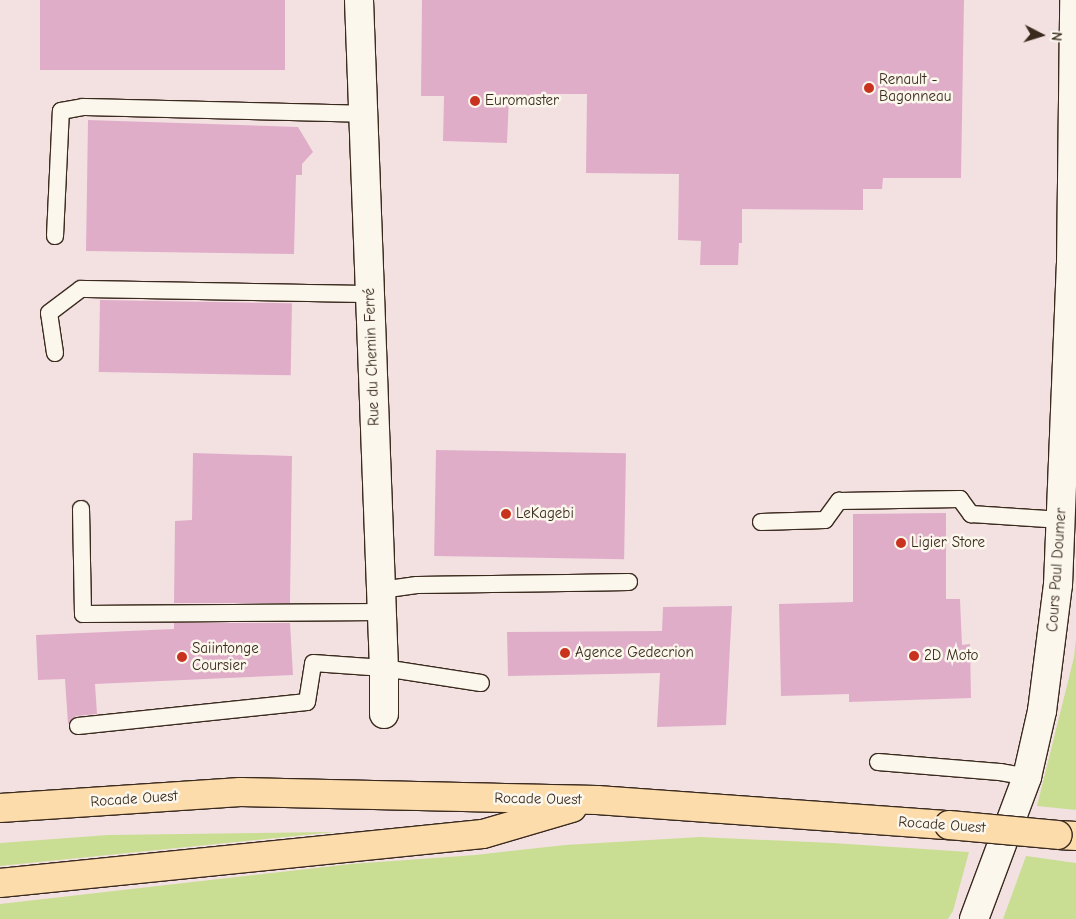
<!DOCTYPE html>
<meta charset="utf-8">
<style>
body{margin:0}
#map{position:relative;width:1076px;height:919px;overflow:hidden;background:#f3e1e2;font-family:"Comic Neue",sans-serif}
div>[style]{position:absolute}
.green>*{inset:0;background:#cade93}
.building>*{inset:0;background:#e0adc9;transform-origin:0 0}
.roads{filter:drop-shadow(1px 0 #3b2a1e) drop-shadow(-1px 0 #3b2a1e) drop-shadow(0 1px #3b2a1e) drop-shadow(0 -1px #3b2a1e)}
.service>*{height:16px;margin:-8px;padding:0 8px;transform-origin:8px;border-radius:8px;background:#fbf7ec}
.minor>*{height:28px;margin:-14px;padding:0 14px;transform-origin:14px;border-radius:14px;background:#fbf7ec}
.tertiary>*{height:28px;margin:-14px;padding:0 14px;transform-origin:14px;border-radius:14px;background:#fbf7ec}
.primary>*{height:28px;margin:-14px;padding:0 14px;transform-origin:14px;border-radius:14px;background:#fddcac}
.bridges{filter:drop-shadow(1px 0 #3b2a1e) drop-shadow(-1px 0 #3b2a1e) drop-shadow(0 1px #3b2a1e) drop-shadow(0 -1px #3b2a1e)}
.primary-bridge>*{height:28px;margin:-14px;padding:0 14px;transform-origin:14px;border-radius:14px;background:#fddcac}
.dots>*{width:14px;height:14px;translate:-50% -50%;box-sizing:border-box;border:2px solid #fbf7ec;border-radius:50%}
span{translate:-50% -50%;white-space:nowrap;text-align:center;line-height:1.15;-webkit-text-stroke:5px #fbf7ec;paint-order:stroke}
.poi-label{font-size:15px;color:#3b2a1e}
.left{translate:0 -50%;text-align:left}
.street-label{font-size:15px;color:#3b2a1e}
.north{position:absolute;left:1016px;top:10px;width:50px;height:50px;-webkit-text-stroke:4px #fbf7ec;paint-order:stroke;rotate:95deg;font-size:14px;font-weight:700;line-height:20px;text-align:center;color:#3b2a1e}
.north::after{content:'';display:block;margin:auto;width:18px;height:22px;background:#3b2a1e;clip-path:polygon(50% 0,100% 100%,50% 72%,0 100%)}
</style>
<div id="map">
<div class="green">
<i style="clip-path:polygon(1076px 638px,1076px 810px,1037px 806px,1074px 657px)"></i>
<i style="clip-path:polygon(335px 832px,0 866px,0 843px,108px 835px)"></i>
<i style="clip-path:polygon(700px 837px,833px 843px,969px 852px,953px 911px,948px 919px,0 919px,0 904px,351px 864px,475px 855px,565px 845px)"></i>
<i style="clip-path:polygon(1026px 856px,1076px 863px,1076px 919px,1003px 919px)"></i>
</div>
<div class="building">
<i style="left:40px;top:0;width:245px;height:70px"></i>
<i style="clip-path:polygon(422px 0,964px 0,961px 178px,883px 178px,882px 189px,863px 189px,863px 210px,742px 209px,742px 243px,739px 243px,738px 265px,700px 265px,701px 241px,678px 240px,679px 174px,586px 173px,587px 94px,534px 94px,534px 98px,509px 97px,507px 143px,443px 141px,444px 96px,421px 96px)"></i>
<i style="clip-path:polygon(88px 120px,298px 127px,313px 152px,302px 164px,302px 175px,296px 175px,294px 254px,86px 251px)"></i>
<i style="left:100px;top:300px;width:192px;height:72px;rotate:1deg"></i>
<i style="left:436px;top:450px;width:190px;height:106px;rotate:1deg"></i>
<i style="clip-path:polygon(193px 453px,292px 456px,290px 603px,174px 603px,175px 521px,192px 520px)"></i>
<i style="clip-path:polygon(946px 513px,946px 599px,960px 599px,962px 645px,970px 644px,971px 698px,849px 702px,849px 694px,781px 696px,779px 604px,853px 602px,853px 514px)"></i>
<i style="clip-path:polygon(732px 606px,726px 725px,657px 727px,660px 673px,508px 676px,507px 632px,662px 631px,663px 607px)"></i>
<i style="clip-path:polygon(174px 623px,290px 623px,293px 675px,95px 684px,97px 714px,76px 716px,68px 724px,65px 679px,38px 680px,36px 635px,174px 629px)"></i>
</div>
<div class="roads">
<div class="service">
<i style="left:55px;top:236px;width:125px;rotate:-87.3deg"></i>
<i style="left:61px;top:111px;width:22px;rotate:-10deg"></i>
<i style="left:83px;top:107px;width:281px;rotate:1.4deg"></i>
<i style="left:55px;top:353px;width:40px;rotate:-98.5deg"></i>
<i style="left:49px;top:313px;width:40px;rotate:-37deg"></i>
<i style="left:81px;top:289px;width:289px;rotate:1deg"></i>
<i style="left:81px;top:509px;width:105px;rotate:88.9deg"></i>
<i style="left:83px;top:614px;width:299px;rotate:-0.4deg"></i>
<i style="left:761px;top:522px;width:64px;rotate:-1.8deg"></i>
<i style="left:825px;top:520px;width:24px;rotate:-54deg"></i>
<i style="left:839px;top:501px;width:121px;rotate:-0.9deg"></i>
<i style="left:960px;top:499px;width:19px;rotate:54deg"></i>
<i style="left:971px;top:514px;width:91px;rotate:3.8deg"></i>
<i style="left:381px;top:590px;width:36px;rotate:-8deg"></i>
<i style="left:417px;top:585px;width:212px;rotate:-0.8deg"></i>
<i style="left:78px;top:726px;width:230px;rotate:-6deg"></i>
<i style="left:307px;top:702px;width:39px;rotate:-81deg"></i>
<i style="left:313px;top:663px;width:71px;rotate:4deg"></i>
<i style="left:384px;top:668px;width:98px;rotate:8.8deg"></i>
<i style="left:878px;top:762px;width:122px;rotate:4.7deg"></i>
<i style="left:1000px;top:772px;width:27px;rotate:10deg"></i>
</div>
<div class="minor">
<i style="left:359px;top:0;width:668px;rotate:87.86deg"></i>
<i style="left:384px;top:668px;width:46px;rotate:90deg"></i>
</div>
<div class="tertiary">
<i style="left:974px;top:919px;width:152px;rotate:-69.5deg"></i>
<i style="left:1027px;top:777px;width:68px;rotate:-77.2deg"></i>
<i style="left:1042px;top:711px;width:127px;rotate:-82.8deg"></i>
<i style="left:1058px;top:585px;width:321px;rotate:-87.7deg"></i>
<i style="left:1071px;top:264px;width:264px;rotate:-89.3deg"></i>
</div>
<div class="primary">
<i style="left:0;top:808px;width:241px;rotate:-3.8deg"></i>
<i style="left:240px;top:792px;width:357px;rotate:1.3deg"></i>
<i style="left:597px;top:800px;width:353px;rotate:4.1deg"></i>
<i style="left:1058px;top:835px;width:18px;rotate:3deg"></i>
<i style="left:0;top:883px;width:485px;rotate:-5.8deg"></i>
<i style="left:483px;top:834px;width:93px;rotate:-16.3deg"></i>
</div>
</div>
<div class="bridges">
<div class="primary-bridge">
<i style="left:949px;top:825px;width:109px;rotate:5.2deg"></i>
</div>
</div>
<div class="dots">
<i style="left:869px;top:88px;background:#c8321e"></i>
<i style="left:475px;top:101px;background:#c8321e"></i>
<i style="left:506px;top:514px;background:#c8321e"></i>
<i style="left:901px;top:543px;background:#c8321e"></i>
<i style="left:565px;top:653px;background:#c8321e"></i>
<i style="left:914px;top:656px;background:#c8321e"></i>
<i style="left:182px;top:657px;background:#c8321e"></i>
</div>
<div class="poi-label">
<span class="left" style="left:879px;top:88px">Renault -<br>Bagonneau</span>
<span class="left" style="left:485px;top:101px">Euromaster</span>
<span class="left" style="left:516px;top:514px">LeKagebi</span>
<span class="left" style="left:911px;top:543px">Ligier Store</span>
<span class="left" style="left:192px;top:657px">Saiintonge<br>Coursier</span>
<span class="left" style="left:575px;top:653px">Agence Gedecrion</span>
<span class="left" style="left:924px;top:656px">2D Moto</span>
</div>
<div class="street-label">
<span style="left:372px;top:357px;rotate:-92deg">Rue du Chemin Ferré</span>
<span style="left:1057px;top:570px;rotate:-86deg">Cours Paul Doumer</span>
<span style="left:134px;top:799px;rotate:-4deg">Rocade Ouest</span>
<span style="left:538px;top:799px;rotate:1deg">Rocade Ouest</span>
<span style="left:942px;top:825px;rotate:4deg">Rocade Ouest</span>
</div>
<div class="north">N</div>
</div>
